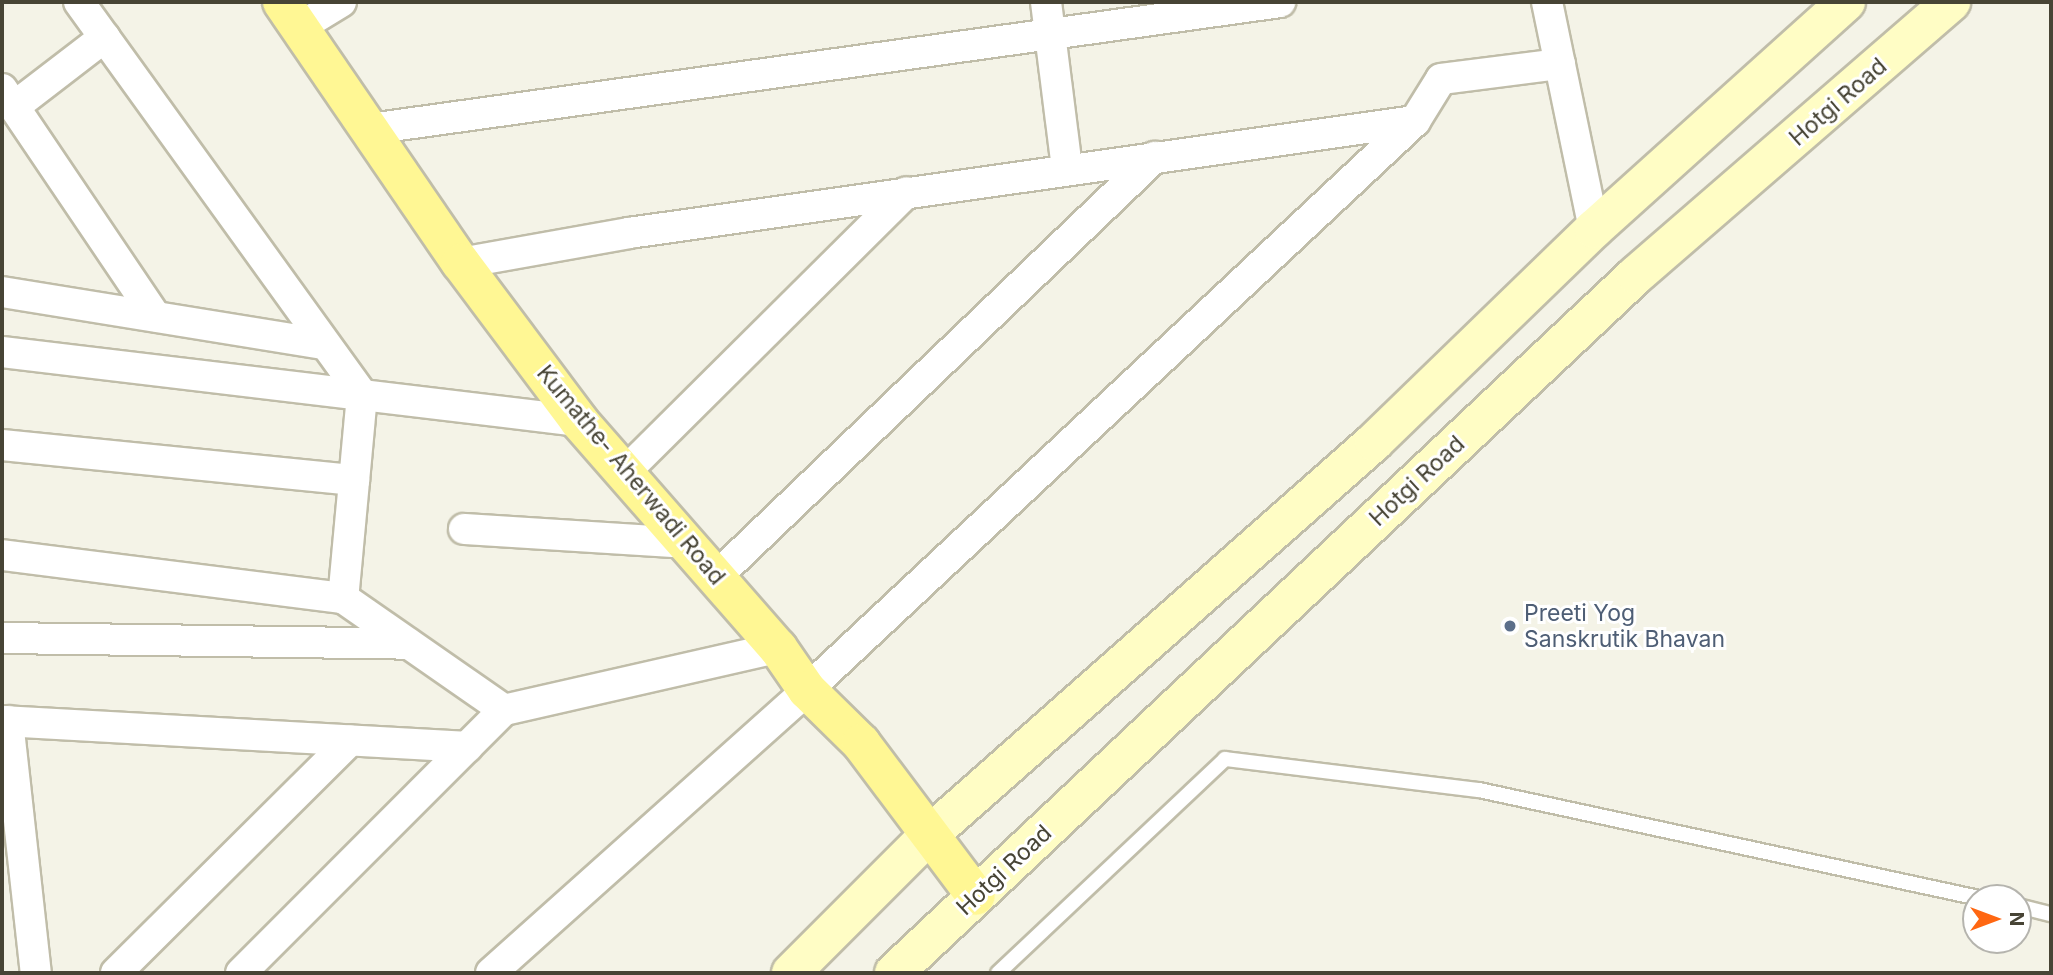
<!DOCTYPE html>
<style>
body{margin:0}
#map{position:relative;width:2053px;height:975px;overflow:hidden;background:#f4f3e7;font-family:Inter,sans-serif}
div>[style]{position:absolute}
.roads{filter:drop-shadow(2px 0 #c0bda9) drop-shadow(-2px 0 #c0bda9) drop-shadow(0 2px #c0bda9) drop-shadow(0 -2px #c0bda9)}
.service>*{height:14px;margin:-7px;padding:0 7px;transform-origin:7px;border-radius:7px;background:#fff}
.minor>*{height:30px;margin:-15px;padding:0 15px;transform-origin:15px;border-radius:15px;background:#fff}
.secondary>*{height:38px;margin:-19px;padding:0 19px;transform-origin:19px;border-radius:19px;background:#fffdc5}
.primary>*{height:38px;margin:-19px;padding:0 19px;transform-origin:19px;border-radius:19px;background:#fff794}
.dots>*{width:19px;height:19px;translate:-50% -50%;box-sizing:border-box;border:4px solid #fff;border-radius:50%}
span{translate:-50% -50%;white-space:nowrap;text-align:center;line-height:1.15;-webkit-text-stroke:6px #fff;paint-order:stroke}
.street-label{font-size:23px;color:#474435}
.service-label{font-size:23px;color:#4e5e75}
.left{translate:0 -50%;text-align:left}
.frame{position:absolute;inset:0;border:4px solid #474435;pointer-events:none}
.north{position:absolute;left:1962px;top:884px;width:70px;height:70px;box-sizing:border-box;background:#fff;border:2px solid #b5b4ae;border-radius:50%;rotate:90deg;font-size:19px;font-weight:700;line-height:28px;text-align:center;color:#474435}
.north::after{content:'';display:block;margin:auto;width:24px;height:32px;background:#ff6712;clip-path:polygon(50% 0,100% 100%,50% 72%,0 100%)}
</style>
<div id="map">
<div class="roads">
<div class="service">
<i style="left:2018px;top:906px;width:34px;rotate:14deg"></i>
<i style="left:998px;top:973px;width:312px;rotate:-43.3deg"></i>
<i style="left:1225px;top:759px;width:256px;rotate:7deg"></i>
<i style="left:1479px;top:790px;width:512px;rotate:12.19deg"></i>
</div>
<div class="minor">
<i style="left:79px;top:2px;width:484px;rotate:54.2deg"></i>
<i style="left:362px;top:395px;width:204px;rotate:95.3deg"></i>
<i style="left:1046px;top:2px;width:168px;rotate:82.8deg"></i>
<i style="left:1547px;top:2px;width:232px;rotate:78.3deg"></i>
<i style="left:300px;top:27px;width:48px;rotate:-31.4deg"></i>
<i style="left:2px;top:89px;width:274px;rotate:56deg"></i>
<i style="left:15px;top:106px;width:113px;rotate:-37.5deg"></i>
<i style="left:370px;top:129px;width:919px;rotate:-7.94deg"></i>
<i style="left:461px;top:263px;width:171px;rotate:-10.1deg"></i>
<i style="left:629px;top:233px;width:794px;rotate:-8.11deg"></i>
<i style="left:2px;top:292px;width:325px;rotate:9.2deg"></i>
<i style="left:2px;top:352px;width:581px;rotate:6.82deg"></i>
<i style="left:2px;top:445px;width:354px;rotate:5.7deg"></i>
<i style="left:625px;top:472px;width:397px;rotate:-44.8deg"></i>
<i style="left:464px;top:529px;width:222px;rotate:3.6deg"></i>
<i style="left:2px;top:555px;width:344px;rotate:7.2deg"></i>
<i style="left:343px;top:598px;width:196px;rotate:34.8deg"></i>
<i style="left:716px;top:577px;width:608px;rotate:-43.73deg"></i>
<i style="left:2px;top:638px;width:406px;rotate:0.8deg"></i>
<i style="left:2px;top:721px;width:466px;rotate:3.2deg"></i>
<i style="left:8px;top:721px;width:254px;rotate:83.7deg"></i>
<i style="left:116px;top:973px;width:330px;rotate:-44.8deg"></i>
<i style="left:241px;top:973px;width:372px;rotate:-45deg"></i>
<i style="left:504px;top:710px;width:281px;rotate:-12.8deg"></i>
<i style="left:491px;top:973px;width:424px;rotate:-41.8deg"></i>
<i style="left:807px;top:690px;width:833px;rotate:-43.1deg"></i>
<i style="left:1415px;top:121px;width:49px;rotate:-58.2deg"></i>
<i style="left:1441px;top:79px;width:120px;rotate:-7.2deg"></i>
</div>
<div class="secondary">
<i style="left:791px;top:973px;width:195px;rotate:-45deg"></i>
<i style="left:929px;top:835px;width:594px;rotate:-41.45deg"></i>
<i style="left:1374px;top:442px;width:306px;rotate:-44.1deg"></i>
<i style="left:1594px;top:229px;width:339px;rotate:-42deg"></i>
<i style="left:894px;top:973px;width:1019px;rotate:-43.25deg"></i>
<i style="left:1636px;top:275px;width:417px;rotate:-40.9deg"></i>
</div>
<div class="primary">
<i style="left:282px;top:2px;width:316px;rotate:55.6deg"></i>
<i style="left:461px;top:263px;width:197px;rotate:53.2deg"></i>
<i style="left:579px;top:421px;width:302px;rotate:48.8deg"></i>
<i style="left:778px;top:648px;width:51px;rotate:55.4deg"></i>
<i style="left:807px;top:690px;width:76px;rotate:44.5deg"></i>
<i style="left:861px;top:743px;width:191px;rotate:53.1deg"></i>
</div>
</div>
<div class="dots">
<i style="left:1510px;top:626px;background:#5c6f8a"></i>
</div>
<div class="street-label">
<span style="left:1838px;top:102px;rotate:-41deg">Hotgi Road</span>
<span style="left:631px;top:475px;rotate:50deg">Kumathe- Aherwadi Road</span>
<span style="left:1417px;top:481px;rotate:-43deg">Hotgi Road</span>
<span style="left:1004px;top:870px;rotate:-43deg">Hotgi Road</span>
</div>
<div class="service-label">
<span class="left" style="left:1524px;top:626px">Preeti Yog<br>Sanskrutik Bhavan</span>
</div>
<div class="frame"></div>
<div class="north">N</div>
</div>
